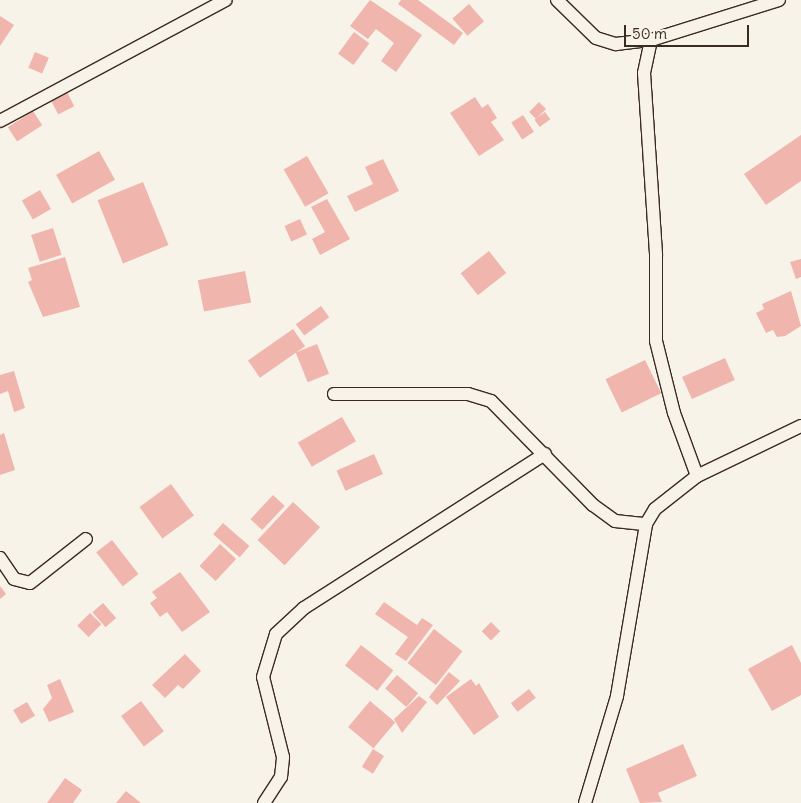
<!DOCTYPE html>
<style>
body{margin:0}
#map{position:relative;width:801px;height:803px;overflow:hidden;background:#f7f3e8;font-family:Delius,sans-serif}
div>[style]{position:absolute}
.building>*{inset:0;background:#f0b5ad;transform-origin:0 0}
.roads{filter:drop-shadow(1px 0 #3b2a1e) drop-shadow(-1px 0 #3b2a1e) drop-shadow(0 1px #3b2a1e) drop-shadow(0 -1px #3b2a1e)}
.street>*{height:12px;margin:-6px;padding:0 6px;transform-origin:6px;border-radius:6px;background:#f7f3e8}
span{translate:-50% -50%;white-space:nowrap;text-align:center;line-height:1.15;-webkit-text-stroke:5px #f7f3e8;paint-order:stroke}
.scale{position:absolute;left:624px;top:25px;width:125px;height:22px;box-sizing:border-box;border:2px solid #3b2a1e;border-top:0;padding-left:6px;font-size:15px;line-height:18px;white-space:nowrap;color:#3b2a1e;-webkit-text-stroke:4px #f7f3e8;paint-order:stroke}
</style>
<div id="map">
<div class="building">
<i style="clip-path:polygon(370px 0,422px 35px,396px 72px,381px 61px,394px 43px,376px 29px,368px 39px,350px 26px)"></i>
<i style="clip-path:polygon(401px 0,418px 0,463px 33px,454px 45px,398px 4px)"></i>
<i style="left:469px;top:4px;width:23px;height:22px;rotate:49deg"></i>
<i style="clip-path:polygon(0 16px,14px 25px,0 46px)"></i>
<i style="left:354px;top:32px;width:19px;height:27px;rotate:36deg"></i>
<i style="left:35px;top:52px;width:15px;height:17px;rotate:23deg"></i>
<i style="left:67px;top:92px;width:16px;height:18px;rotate:63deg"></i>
<i style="clip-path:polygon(475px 97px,482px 108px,488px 104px,497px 118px,491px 122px,504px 140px,479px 156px,450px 113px)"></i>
<i style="left:539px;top:102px;width:10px;height:14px;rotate:45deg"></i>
<i style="left:33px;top:111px;width:17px;height:30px;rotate:57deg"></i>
<i style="left:545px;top:112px;width:9px;height:13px;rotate:54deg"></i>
<i style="left:523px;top:115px;width:20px;height:14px;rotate:57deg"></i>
<i style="clip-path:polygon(801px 135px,801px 181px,766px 205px,744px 174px)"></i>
<i style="left:99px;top:151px;width:33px;height:49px;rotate:61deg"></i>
<i style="left:307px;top:156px;width:43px;height:27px;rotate:60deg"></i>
<i style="clip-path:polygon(383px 159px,399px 191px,355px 212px,347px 196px,373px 184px,365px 167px)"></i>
<i style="left:143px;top:182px;width:68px;height:49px;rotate:68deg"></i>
<i style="left:40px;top:190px;width:22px;height:21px;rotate:60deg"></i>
<i style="clip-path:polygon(327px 199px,350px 239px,320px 255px,312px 239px,325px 232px,311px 207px)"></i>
<i style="left:300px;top:219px;width:17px;height:17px;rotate:66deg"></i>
<i style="left:53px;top:228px;width:28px;height:23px;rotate:72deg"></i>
<i style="left:489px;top:251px;width:28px;height:36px;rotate:52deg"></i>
<i style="clip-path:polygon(65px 257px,80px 307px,43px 317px,28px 282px,32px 280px,28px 268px)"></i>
<i style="clip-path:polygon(801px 259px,801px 277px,796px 279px,790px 262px)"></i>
<i style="left:245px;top:271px;width:32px;height:48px;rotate:79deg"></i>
<i style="clip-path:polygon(791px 291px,801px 326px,785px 336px,777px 337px,773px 330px,766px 333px,756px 313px,764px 309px,762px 304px)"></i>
<i style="left:321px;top:306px;width:14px;height:31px;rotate:54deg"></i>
<i style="left:293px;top:329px;width:21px;height:55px;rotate:55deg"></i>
<i style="left:317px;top:344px;width:32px;height:23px;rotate:68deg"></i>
<i style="left:725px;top:358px;width:24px;height:47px;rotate:66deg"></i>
<i style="left:645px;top:360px;width:37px;height:44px;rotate:64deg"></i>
<i style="clip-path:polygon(14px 371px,25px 408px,14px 412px,8px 391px,0 394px,0 375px)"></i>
<i style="left:342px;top:417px;width:28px;height:51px;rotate:60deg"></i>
<i style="clip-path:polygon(4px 433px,15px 470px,0 475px,0 435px)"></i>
<i style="left:374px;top:454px;width:22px;height:41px;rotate:66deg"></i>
<i style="left:171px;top:484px;width:39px;height:39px;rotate:54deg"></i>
<i style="left:273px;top:495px;width:16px;height:33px;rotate:43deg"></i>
<i style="left:293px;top:502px;width:37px;height:52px;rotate:43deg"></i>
<i style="left:223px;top:523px;width:35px;height:15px;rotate:41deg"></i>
<i style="left:112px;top:540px;width:43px;height:20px;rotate:52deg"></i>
<i style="left:220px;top:544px;width:22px;height:30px;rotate:43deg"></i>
<i style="clip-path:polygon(180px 572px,210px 612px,182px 632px,167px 612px,160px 617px,150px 603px,157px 598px,152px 592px)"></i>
<i style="clip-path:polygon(0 586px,6px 594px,0 599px)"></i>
<i style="clip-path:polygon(384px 602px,417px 625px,422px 618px,433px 625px,406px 661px,395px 654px,408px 637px,375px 614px)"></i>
<i style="left:103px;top:603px;width:20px;height:14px;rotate:49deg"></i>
<i style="left:90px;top:613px;width:16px;height:18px;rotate:45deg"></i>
<i style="left:491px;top:622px;width:13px;height:13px;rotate:45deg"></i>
<i style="left:434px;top:629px;width:36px;height:43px;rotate:38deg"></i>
<i style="left:361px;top:645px;width:41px;height:26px;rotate:38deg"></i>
<i style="clip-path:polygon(792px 645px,801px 663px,801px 695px,772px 711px,748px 669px)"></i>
<i style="clip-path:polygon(185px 654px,201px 671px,183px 689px,178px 685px,165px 698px,152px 685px)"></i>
<i style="clip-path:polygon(449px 672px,460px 681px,437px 705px,429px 697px)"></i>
<i style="left:397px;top:675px;width:28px;height:18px;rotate:41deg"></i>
<i style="clip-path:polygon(60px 679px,74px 712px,49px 722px,43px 709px,52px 698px,47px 685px)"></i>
<i style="clip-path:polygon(471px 679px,476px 686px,479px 683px,499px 717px,474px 735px,446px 697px)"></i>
<i style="left:529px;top:689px;width:11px;height:23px;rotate:52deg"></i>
<i style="clip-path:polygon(419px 696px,427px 702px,402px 733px,394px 719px)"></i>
<i style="left:141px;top:701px;width:38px;height:25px;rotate:53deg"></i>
<i style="left:370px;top:701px;width:33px;height:34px;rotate:40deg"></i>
<i style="left:27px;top:702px;width:16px;height:16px;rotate:60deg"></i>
<i style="clip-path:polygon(683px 744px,697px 776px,658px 793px,662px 802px,640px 803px,626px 769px)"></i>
<i style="left:373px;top:749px;width:13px;height:21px;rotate:32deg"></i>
<i style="clip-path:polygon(65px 778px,82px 790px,73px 803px,47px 803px)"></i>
<i style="clip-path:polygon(126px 791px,141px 803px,116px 803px)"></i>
</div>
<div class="roads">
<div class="street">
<i style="left:557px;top:0;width:54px;rotate:44.3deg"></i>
<i style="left:596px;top:38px;width:21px;rotate:17deg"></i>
<i style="left:616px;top:44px;width:35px;rotate:-7deg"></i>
<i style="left:651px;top:40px;width:134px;rotate:-17.4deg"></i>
<i style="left:651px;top:40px;width:34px;rotate:102deg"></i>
<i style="left:644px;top:73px;width:183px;rotate:86.2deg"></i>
<i style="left:656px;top:256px;width:85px;rotate:90deg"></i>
<i style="left:656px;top:341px;width:74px;rotate:76deg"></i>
<i style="left:674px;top:413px;width:67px;rotate:69.9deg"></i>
<i style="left:0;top:121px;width:256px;rotate:-28.2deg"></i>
<i style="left:334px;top:394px;width:134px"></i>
<i style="left:468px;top:394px;width:24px;rotate:17deg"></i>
<i style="left:491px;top:401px;width:146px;rotate:45.6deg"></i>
<i style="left:593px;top:505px;width:27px;rotate:36deg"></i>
<i style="left:615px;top:521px;width:31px;rotate:6deg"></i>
<i style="left:0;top:558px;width:25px;rotate:56deg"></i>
<i style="left:14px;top:579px;width:16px;rotate:14deg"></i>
<i style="left:30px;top:583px;width:71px;rotate:-38.2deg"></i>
<i style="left:264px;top:803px;width:31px;rotate:-57deg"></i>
<i style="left:281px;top:777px;width:20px;rotate:-84deg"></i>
<i style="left:283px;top:757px;width:82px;rotate:-104deg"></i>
<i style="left:263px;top:677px;width:45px;rotate:-73.2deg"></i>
<i style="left:276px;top:634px;width:38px;rotate:-43deg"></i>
<i style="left:304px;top:608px;width:286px;rotate:-32.6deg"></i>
<i style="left:585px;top:803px;width:112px;rotate:-73.3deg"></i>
<i style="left:617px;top:696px;width:174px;rotate:-80.4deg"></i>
<i style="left:646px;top:524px;width:17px;rotate:-59deg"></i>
<i style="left:655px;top:509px;width:53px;rotate:-38.2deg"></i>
<i style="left:697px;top:476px;width:115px;rotate:-25.7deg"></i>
</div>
</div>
<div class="scale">50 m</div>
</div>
